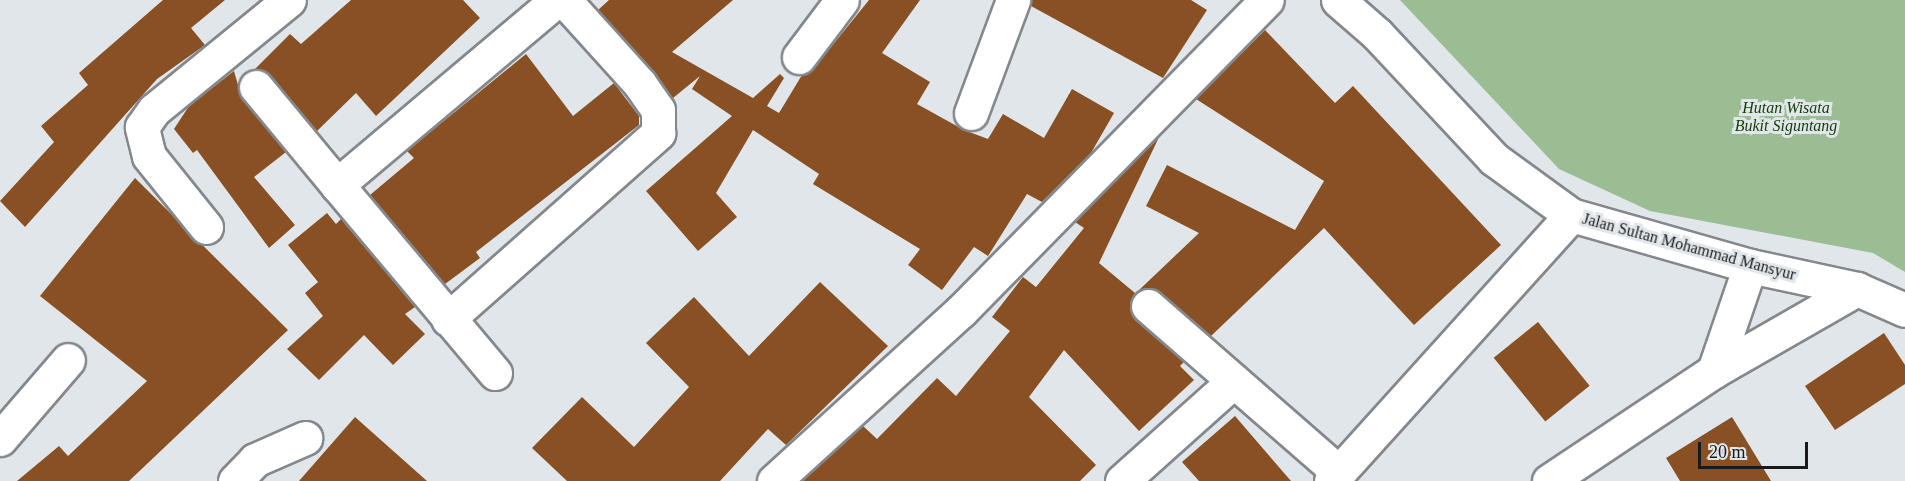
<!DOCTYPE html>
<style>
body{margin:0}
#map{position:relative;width:1905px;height:481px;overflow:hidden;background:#e1e6ea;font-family:Georgia,serif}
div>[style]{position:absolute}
.green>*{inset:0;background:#9abd93}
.building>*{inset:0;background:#895024;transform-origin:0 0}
.roads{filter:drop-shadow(2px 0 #84888c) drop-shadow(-2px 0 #84888c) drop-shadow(0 2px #84888c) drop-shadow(0 -2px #84888c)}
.minor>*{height:33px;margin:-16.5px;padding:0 16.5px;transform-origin:16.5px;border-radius:16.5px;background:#fff}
.tertiary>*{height:33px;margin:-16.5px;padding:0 16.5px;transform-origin:16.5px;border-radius:16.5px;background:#fff}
span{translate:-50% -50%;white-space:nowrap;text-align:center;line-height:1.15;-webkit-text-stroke:6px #e1e6ea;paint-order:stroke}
.park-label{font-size:16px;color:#0f3e02;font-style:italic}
.street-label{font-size:16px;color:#191a1c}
.scale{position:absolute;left:1698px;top:442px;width:110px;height:27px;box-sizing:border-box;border:3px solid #191a1c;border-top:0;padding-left:8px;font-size:18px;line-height:21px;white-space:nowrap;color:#191a1c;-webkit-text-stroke:4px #e1e6ea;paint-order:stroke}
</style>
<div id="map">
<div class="green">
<i style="clip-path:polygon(1400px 0,1905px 0,1905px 272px,1873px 253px,1650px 211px,1559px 169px)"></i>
</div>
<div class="building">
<i style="clip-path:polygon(163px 0,225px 0,191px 28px,205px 45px,157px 79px,25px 227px,0 201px,54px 142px,41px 126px,88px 85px,79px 73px)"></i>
<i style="clip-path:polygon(351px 0,463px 0,480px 18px,376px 116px,356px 93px,317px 131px,270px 75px,255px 69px,290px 34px,301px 44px)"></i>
<i style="clip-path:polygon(609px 0,733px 0,672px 52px,753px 98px,780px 74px,784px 78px,767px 106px,779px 113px,802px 75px,814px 68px,869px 0,920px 0,882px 53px,930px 82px,917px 104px,964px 130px,988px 139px,1003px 114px,1044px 138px,1072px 89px,1114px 113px,1091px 153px,1042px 202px,1027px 194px,988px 256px,974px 247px,942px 290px,908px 265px,920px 249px,813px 184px,819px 174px,753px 130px,716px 193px,737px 217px,698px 251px,646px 191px,732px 116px,692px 89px,700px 76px,673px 98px,598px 10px)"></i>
<i style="clip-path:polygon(1031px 0,1191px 0,1207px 10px,1163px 78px,1031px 6px)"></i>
<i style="clip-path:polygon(1265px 30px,1335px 103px,1353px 86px,1501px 245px,1414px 325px,1324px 228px,1211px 336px,1160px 292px,1137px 292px,1199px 233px,1146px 206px,1167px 165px,1295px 230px,1324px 181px,1196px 99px)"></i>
<i style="clip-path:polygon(526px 54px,573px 116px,614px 83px,639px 116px,639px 125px,476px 252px,480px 258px,445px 284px,370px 195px,414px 158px,407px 151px)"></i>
<i style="clip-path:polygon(234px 71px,242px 99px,286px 152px,254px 177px,295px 225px,269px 248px,197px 150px,193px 153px,174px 129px,189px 106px)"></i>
<i style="clip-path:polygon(1160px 135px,1099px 263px,1135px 293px,1130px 303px,1135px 320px,1184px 362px,1180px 366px,1194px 380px,1139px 431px,1064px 350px,1029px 397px,1096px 465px,1080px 481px,802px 481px,863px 426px,877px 439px,937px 378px,956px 396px,1010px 331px,992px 317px,1023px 277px,1036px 287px,1084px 228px,1075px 222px)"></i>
<i style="clip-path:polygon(135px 178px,288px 330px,129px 481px,17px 481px,59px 446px,68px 456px,147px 381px,40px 296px)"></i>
<i style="clip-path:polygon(327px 213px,336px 224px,341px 219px,415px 307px,405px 314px,425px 334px,393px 365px,364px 335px,319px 380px,287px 349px,323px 316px,305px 293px,318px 282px,288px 245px)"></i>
<i style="clip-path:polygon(820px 282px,888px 346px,786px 445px,768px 429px,720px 481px,567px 481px,532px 448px,582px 397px,634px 447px,689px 387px,646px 343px,694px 297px,749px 356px)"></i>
<i style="left:1538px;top:322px;width:82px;height:57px;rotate:51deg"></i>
<i style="clip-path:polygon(1884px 333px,1905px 365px,1905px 384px,1835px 430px,1805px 386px)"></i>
<i style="clip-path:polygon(1235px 416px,1291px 481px,1199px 481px,1182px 462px)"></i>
<i style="clip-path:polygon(355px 417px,427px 481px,299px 481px)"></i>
<i style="clip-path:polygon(1732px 417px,1771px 481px,1680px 481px,1666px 458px)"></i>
</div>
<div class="roads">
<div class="minor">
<i style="left:799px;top:57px;width:71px;rotate:-53deg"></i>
<i style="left:256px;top:87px;width:127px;rotate:50.4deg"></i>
<i style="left:971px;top:113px;width:121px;rotate:-69.6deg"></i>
<i style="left:206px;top:227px;width:91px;rotate:-128.8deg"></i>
<i style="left:149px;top:156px;width:30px;rotate:-104deg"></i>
<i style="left:142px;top:127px;width:21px;rotate:-55deg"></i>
<i style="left:154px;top:110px;width:174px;rotate:-39.2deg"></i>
<i style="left:1148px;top:306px;width:252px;rotate:41.1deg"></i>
<i style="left:448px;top:319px;width:281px;rotate:-41.5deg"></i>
<i style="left:658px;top:133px;width:23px;rotate:-90deg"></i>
<i style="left:658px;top:110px;width:32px;rotate:-125deg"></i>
<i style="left:640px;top:84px;width:113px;rotate:-132.1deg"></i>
<i style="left:1714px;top:371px;width:111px;rotate:-71.1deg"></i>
<i style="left:495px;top:373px;width:246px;rotate:-130deg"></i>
<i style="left:337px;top:185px;width:287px;rotate:-40.1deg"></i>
<i style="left:0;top:439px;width:104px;rotate:-49.3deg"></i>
<i style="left:235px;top:481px;width:29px;rotate:-46deg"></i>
<i style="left:255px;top:460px;width:55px;rotate:-23.7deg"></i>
<i style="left:774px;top:481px;width:253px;rotate:-42.3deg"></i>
<i style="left:961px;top:311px;width:436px;rotate:-45.5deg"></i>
<i style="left:1122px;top:481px;width:150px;rotate:-41.8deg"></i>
<i style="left:1331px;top:481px;width:358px;rotate:-47.9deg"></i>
<i style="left:1549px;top:481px;width:198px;rotate:-33.7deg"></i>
<i style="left:1714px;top:371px;width:165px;rotate:-29.8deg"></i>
</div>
<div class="tertiary">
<i style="left:1338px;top:0;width:52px;rotate:41.1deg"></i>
<i style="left:1377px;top:34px;width:171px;rotate:46.9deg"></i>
<i style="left:1494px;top:159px;width:95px;rotate:36deg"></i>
<i style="left:1571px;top:215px;width:186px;rotate:15.9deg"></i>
<i style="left:1750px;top:266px;width:109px;rotate:12.1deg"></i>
<i style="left:1857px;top:289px;width:52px;rotate:23.6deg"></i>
</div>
</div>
<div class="park-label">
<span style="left:1786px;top:117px">Hutan Wisata<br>Bukit Siguntang</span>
</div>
<div class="street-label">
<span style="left:1689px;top:247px;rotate:15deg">Jalan Sultan Mohammad Mansyur</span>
</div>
<div class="scale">20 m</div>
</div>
